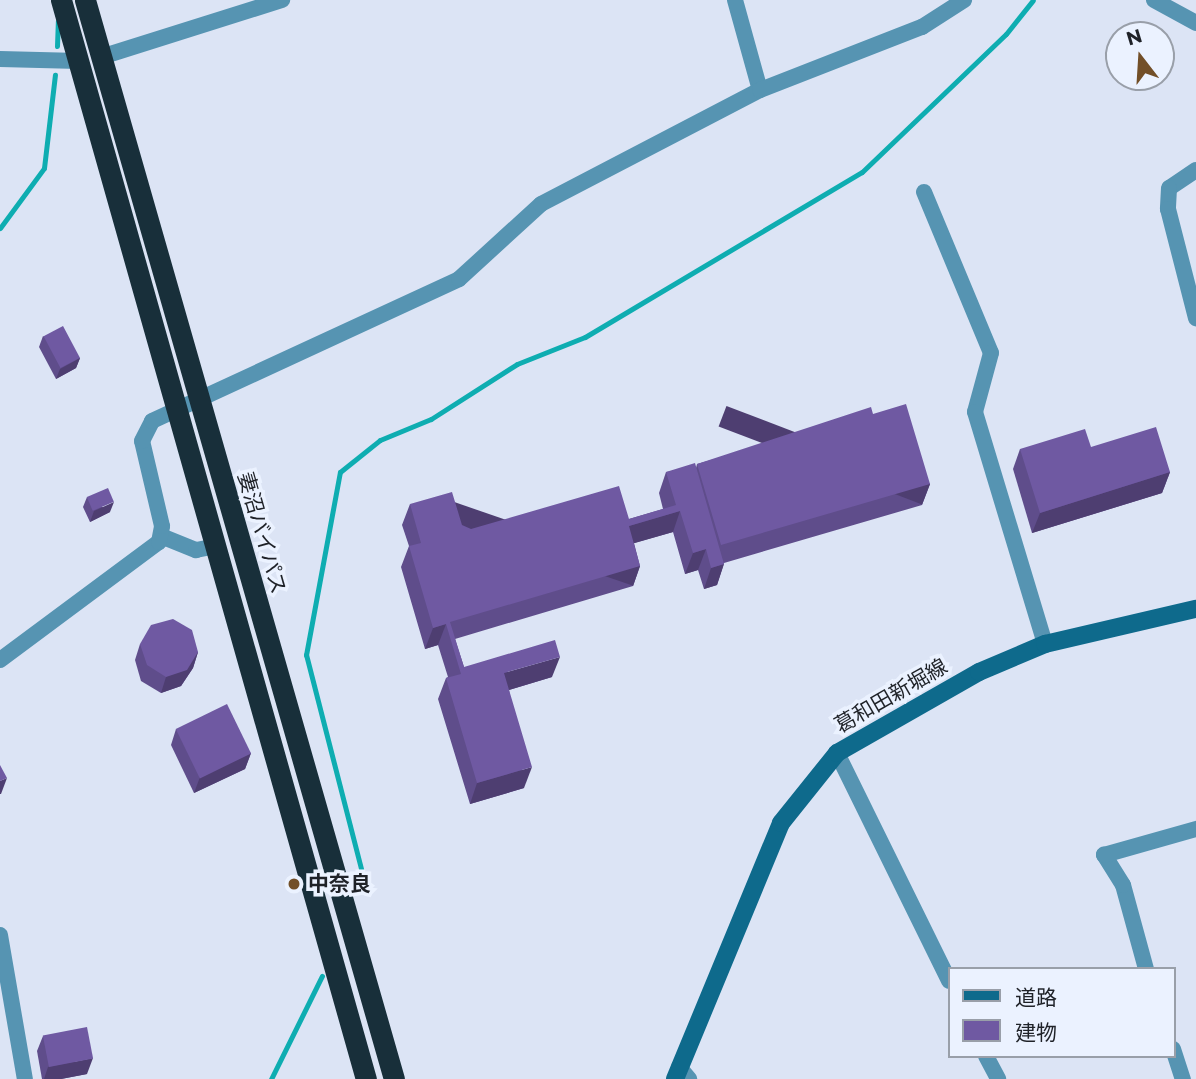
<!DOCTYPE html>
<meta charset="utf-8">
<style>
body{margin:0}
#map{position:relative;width:1196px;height:1079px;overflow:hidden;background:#dce4f5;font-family:Montserrat,"Noto Sans JP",sans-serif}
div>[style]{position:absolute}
.stream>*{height:5px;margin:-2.5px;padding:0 2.5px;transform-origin:2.5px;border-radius:2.5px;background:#0eadb1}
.street>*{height:16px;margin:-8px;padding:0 8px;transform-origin:8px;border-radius:8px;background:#5694b2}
.secondary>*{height:18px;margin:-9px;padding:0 9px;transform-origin:9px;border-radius:9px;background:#0e6a8c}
.highway>*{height:21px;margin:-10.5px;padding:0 10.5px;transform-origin:10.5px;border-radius:10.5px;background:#182f3a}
.wall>*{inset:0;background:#5f4d8b}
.shaded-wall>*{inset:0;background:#4e3e71;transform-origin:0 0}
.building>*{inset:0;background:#6f59a2;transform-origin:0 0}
.dots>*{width:19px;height:19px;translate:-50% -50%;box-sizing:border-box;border:4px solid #ebf2ff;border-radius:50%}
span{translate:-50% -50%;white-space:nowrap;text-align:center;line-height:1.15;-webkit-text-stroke:7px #ebf2ff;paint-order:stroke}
.street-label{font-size:21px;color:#1f2228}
.poi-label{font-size:21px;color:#1f2228;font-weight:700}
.left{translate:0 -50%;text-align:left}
.legend{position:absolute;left:948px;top:967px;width:228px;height:91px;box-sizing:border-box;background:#ebf2ff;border:2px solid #999fa9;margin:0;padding:9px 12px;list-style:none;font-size:21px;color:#1f2228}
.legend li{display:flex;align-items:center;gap:14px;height:35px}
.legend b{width:35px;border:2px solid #999fa9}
.north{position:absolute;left:1105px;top:21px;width:70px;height:70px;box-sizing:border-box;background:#ebf2ff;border:2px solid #999fa9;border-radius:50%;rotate:343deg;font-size:19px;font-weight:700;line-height:28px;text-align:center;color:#1f2228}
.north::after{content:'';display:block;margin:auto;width:24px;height:32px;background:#724f28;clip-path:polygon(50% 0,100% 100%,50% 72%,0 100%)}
</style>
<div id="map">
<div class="stream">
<i style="left:57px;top:46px;width:25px;rotate:-88deg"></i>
<i style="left:0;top:228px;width:74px;rotate:-53.7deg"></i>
<i style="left:44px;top:168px;width:94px;rotate:-83.3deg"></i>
<i style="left:366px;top:888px;width:241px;rotate:-104.4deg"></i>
<i style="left:306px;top:655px;width:186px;rotate:-79.5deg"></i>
<i style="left:340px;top:472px;width:51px;rotate:-38.7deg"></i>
<i style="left:380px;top:440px;width:55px;rotate:-22.4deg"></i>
<i style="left:431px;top:419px;width:102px;rotate:-32.6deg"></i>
<i style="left:517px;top:364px;width:73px;rotate:-21.7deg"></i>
<i style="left:585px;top:337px;width:322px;rotate:-30.8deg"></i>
<i style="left:862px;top:172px;width:199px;rotate:-43.8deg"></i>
<i style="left:1006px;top:34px;width:43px;rotate:-51.5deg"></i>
<i style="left:271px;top:1079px;width:115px;rotate:-63.7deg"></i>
</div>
<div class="street">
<i style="left:735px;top:0;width:93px;rotate:74.5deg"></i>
<i style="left:1154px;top:0;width:48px;rotate:28.7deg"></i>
<i style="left:101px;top:57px;width:190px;rotate:-17.5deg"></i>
<i style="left:0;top:59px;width:79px;rotate:1.5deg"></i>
<i style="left:1196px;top:170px;width:32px;rotate:146deg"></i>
<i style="left:1169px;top:188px;width:21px;rotate:93deg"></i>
<i style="left:1168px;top:209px;width:113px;rotate:75.6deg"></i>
<i style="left:924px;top:192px;width:174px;rotate:67.4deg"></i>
<i style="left:991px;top:353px;width:61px;rotate:105.2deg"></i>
<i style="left:975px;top:412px;width:242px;rotate:73.2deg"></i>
<i style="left:161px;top:536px;width:38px;rotate:22deg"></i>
<i style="left:196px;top:550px;width:21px;rotate:-11deg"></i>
<i style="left:0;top:660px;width:198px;rotate:-36.6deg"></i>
<i style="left:159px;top:542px;width:16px;rotate:-79deg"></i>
<i style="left:162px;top:526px;width:87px;rotate:-103.2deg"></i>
<i style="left:142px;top:441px;width:22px;rotate:-63deg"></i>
<i style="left:152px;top:421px;width:338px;rotate:-24.8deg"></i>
<i style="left:459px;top:279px;width:111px;rotate:-42.4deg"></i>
<i style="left:541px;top:204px;width:247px;rotate:-27.5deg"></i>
<i style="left:760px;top:90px;width:174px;rotate:-21.3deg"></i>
<i style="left:922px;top:27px;width:50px;rotate:-32.7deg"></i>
<i style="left:837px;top:753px;width:254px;rotate:63.8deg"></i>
<i style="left:0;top:935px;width:146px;rotate:80.2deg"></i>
<i style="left:1146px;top:969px;width:87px;rotate:-105.3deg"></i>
<i style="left:1123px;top:885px;width:36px;rotate:-122deg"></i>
<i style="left:1104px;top:855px;width:96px;rotate:-15.8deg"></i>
<i style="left:1173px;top:1049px;width:32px;rotate:72deg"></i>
<i style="left:986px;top:1056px;width:26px;rotate:62deg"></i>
<i style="left:679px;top:1067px;width:16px;rotate:50deg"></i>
</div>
<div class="secondary">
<i style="left:675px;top:1079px;width:277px;rotate:-67.5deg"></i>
<i style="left:781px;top:823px;width:90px;rotate:-51.3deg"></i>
<i style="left:837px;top:753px;width:163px;rotate:-29.7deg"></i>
<i style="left:979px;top:672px;width:72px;rotate:-23deg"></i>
<i style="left:1045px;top:644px;width:155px;rotate:-13.1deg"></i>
</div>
<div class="highway">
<i style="left:61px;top:0;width:1121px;rotate:74.22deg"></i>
<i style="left:85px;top:0;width:1122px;rotate:74.02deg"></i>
</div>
<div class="wall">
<i style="clip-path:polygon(43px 336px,80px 358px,76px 368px,56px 379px,39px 347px)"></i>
<i style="clip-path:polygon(873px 414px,930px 484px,922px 505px,724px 563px,717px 585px,704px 589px,698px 570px,685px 574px,673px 532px,634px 543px,640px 566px,633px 586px,455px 639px,464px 667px,552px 677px,509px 690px,524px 788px,470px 804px,438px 699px,446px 678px,448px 677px,438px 645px,425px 649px,401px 567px,409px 546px,402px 525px,410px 504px,471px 529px,629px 519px,663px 509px,659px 493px,666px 472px,696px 468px,697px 464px)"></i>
<i style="clip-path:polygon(1091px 447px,1170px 472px,1162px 493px,1032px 533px,1013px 469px,1020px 449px)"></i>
<i style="clip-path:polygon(87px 497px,110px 512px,90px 522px,83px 507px)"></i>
<i style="clip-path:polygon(140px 644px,198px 652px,193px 668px,181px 686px,161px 693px,141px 681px,135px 660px)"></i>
<i style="clip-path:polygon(176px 729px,251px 753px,245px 769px,194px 793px,171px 745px)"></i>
<i style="clip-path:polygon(43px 1036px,87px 1074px,61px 1079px,42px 1079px,37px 1051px)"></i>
</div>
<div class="shaded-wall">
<i style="clip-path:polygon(80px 358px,76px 368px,56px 379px,60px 369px)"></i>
<i style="clip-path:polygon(1170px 472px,1162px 493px,1032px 533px,1040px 513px)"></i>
<i style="left:930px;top:484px;width:22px;height:218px;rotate:111deg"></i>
<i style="clip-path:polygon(114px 502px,110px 512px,90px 522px,94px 511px)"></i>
<i style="clip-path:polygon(680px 511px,673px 532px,621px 547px,629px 526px)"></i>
<i style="clip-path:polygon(706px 549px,698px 570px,685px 574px,693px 553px)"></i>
<i style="clip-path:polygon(724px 564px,717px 585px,704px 589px,711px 568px)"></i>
<i style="left:640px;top:566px;width:21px;height:198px;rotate:109deg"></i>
<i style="clip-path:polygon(446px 624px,438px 645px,425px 649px,433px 628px)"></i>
<i style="clip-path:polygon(198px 652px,193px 668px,181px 686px,161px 693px,166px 677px)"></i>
<i style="clip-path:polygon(560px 657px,552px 677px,496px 694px,504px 673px)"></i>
<i style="clip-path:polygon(251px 753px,245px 769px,194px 793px,200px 777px)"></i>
<i style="clip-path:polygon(532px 767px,524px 788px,470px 804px,477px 783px)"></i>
<i style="clip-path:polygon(7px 778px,1px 794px,0 794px,0 781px)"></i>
<i style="clip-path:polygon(93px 1058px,87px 1074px,61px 1079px,44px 1079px,48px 1067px)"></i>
</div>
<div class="building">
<i style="left:63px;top:326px;width:36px;height:22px;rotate:62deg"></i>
<i style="clip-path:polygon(906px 404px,930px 484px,721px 545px,697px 464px,871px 407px,873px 414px)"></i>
<i style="clip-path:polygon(1156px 427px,1170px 472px,1040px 513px,1020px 449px,1085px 429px,1091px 447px)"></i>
<i style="clip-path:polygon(695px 463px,724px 564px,711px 568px,706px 549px,693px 553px,680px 511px,629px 526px,640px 566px,450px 622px,464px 667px,555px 640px,560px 657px,504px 673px,532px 767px,477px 783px,446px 678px,461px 674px,446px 624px,433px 628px,409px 546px,421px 543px,410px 504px,452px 492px,462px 525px,471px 529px,619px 486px,629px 519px,676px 505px,666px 472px)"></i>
<i style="left:108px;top:488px;width:15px;height:23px;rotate:67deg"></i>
<i style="clip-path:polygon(173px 619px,192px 630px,198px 652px,187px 670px,166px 677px,147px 665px,140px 644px,151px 625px)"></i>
<i style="left:227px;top:704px;width:55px;height:57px;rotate:64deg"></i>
<i style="clip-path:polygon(0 765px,7px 778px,0 781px)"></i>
<i style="left:87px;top:1027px;width:32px;height:45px;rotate:79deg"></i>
</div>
<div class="dots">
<i style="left:294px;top:884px;background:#724f28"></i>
</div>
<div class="street-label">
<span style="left:262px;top:533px;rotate:74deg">妻沼バイパス</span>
<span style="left:891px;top:696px;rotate:-30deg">葛和田新堀線</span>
</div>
<div class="poi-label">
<span class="left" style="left:308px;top:884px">中奈良</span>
</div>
<ul class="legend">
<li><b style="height:9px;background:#0e6a8c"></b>道路</li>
<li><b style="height:19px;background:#6f59a2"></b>建物</li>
</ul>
<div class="north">N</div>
</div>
